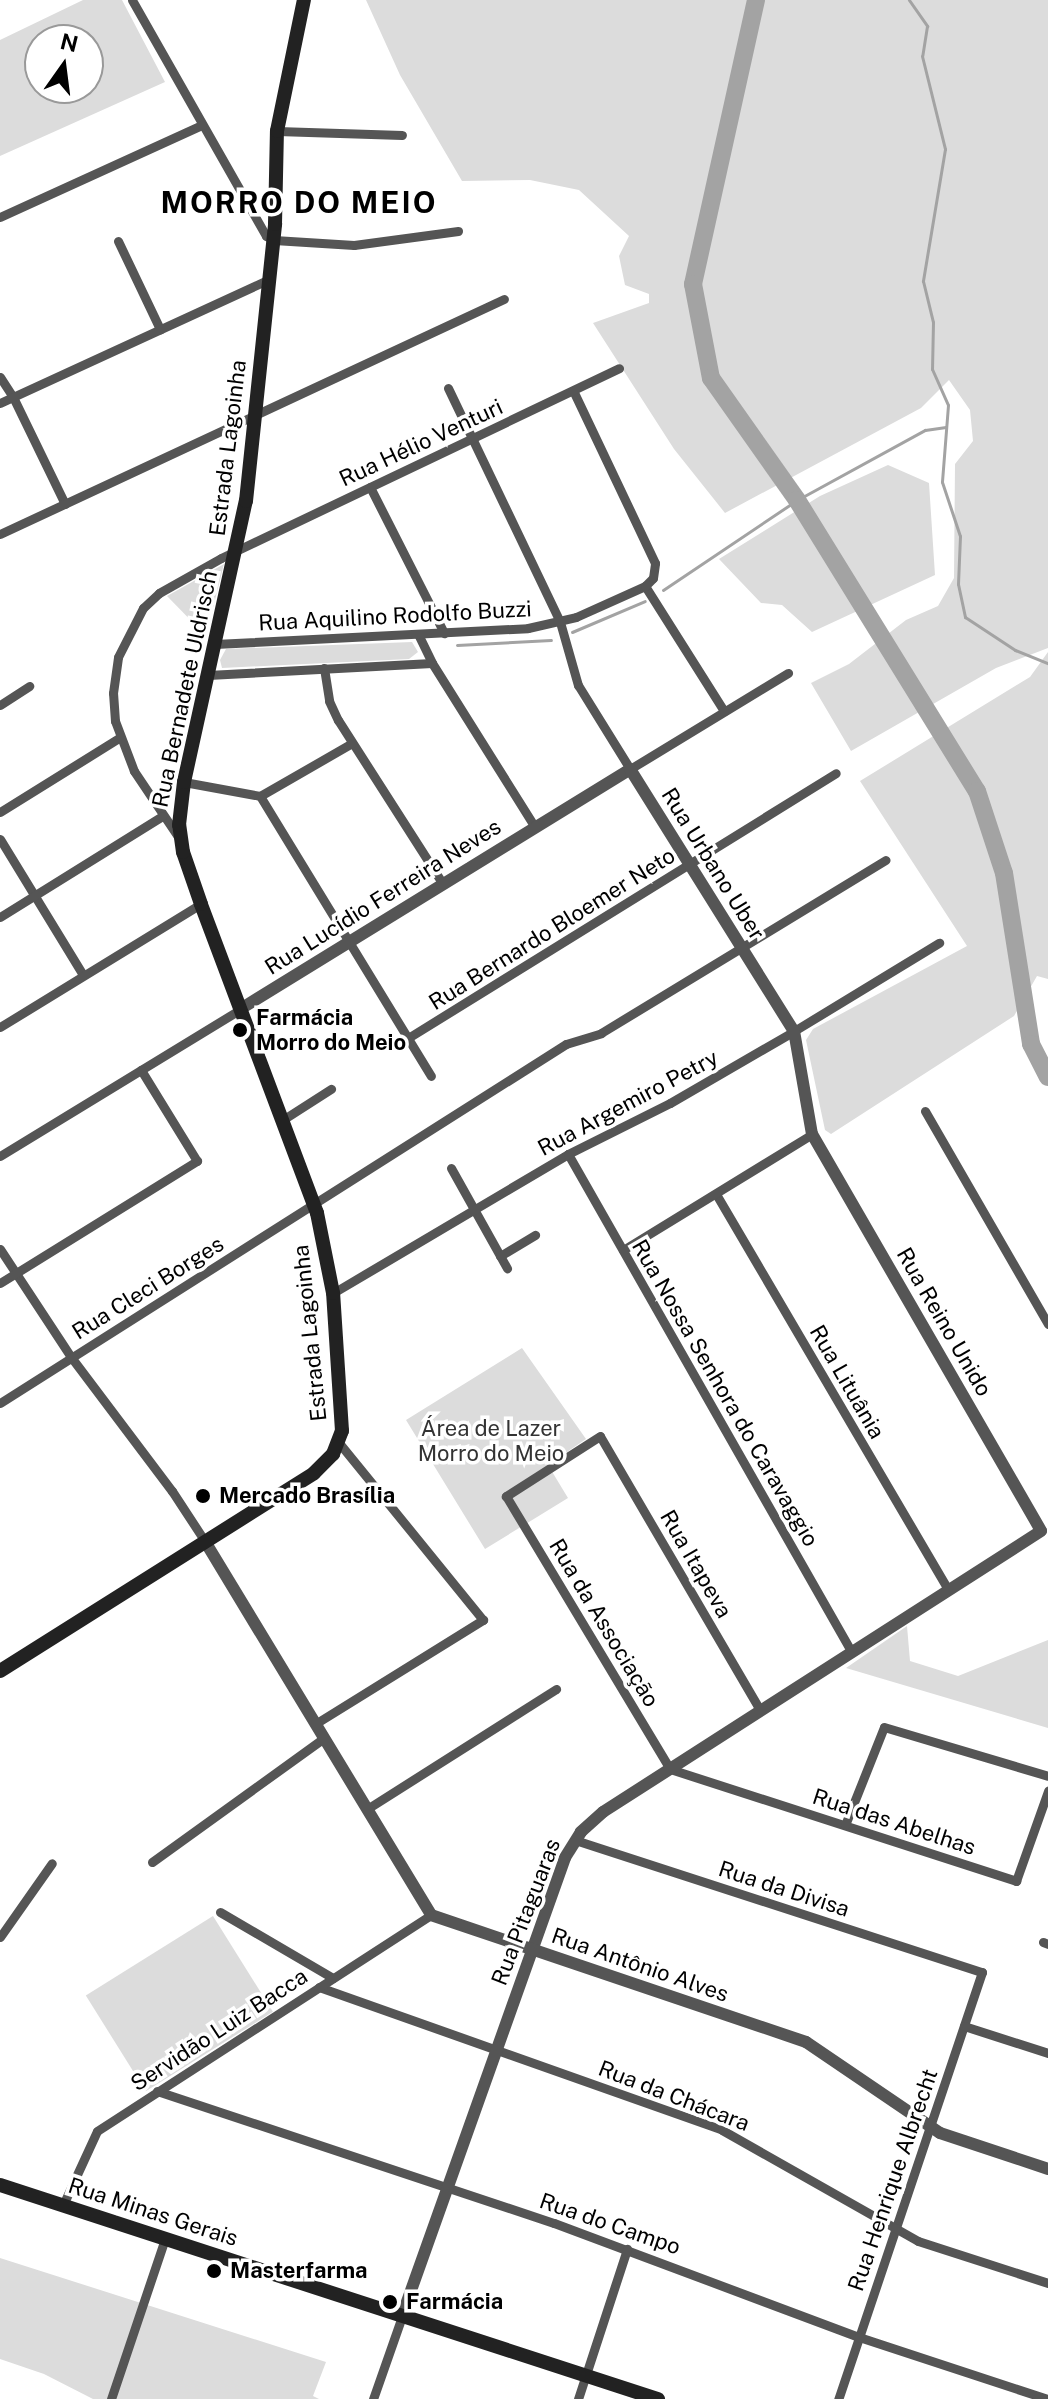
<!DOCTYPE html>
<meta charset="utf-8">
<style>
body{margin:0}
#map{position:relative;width:1048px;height:2399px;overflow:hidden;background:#fff;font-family:"Public Sans",sans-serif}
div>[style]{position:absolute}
.green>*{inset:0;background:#dcdcdc;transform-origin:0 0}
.stream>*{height:3px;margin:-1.5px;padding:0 1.5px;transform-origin:1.5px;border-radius:1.5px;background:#a3a3a3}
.river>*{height:18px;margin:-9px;padding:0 9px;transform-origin:9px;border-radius:9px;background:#a3a3a3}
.minor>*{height:9px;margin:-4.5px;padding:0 4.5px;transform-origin:4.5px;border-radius:4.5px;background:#555}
.tertiary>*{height:12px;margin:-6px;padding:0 6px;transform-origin:6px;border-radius:6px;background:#555}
.secondary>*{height:14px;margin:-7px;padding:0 7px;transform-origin:7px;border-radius:7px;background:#222}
.dots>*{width:22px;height:22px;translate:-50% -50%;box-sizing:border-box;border:4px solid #fff;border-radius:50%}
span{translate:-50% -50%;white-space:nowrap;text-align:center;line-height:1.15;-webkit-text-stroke:7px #fff;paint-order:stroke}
.street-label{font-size:22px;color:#000}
.poi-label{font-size:22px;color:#000;font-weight:700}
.left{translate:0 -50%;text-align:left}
.park-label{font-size:22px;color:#333}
.district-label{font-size:30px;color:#000;font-weight:700;letter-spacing:2px}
.north{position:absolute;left:24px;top:24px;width:80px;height:80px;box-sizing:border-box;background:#fff;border:2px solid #999;border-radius:50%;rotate:14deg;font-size:22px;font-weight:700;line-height:32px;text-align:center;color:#000}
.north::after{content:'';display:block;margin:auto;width:28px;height:36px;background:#000;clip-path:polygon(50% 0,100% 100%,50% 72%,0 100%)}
</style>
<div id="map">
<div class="green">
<i style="clip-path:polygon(evenodd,83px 0,122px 0,165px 82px,0 156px,0 40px,83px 0,40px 40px,88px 40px,88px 88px,40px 88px,40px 40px)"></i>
<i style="clip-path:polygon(366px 0,1048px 0,1048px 648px,996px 668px,851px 751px,811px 683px,849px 664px,906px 620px,938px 606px,954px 578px,955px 464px,973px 441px,970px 410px,949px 380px,921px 408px,725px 513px,674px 449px,593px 323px,649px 303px,649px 294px,625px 285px,619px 256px,629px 236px,579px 190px,530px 180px,462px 181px,400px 75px)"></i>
<i style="clip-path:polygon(888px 465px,929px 483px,935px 575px,812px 632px,782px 605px,761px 603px,719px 559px,820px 496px)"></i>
<i style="clip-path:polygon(224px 564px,206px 636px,167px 596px)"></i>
<i style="clip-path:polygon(412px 642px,418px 652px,409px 659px,222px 668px,220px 660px,226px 649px)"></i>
<i style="clip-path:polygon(1048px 652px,1048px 979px,1037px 976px,1014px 1016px,831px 1134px,825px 1130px,806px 1040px,813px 1029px,967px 946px,860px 781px,1030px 677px)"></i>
<i style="clip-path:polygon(522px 1348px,586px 1439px,548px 1465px,568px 1498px,485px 1549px,406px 1420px)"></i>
<i style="clip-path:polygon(907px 1626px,910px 1661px,958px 1676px,1048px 1640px,1048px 1728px,846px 1668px)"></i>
<i style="left:213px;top:1916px;width:113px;height:150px;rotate:58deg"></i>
<i style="clip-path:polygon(0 2258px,326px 2362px,313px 2396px,319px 2399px,93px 2399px,44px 2374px,0 2359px)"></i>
</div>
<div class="stream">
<i style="left:909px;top:0;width:32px;rotate:55deg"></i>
<i style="left:927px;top:26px;width:30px;rotate:99deg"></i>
<i style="left:922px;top:56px;width:96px;rotate:76.1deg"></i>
<i style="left:945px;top:149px;width:134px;rotate:99.5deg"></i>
<i style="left:923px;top:281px;width:42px;rotate:76.3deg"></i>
<i style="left:933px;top:322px;width:47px;rotate:91.2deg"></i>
<i style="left:932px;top:369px;width:39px;rotate:66deg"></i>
<i style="left:948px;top:405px;width:77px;rotate:94.5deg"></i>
<i style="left:942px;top:482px;width:57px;rotate:71.6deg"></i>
<i style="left:960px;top:536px;width:48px;rotate:92.4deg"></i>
<i style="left:958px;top:584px;width:34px;rotate:78deg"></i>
<i style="left:965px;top:617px;width:60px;rotate:33.4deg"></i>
<i style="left:1015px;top:650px;width:35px;rotate:22deg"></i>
<i style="left:663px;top:590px;width:161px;rotate:-33.9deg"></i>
<i style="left:797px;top:500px;width:146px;rotate:-28.7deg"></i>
<i style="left:925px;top:430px;width:21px;rotate:-8deg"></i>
<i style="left:572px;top:632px;width:79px;rotate:-23deg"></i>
<i style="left:457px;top:645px;width:94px;rotate:-3deg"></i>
</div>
<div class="river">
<i style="left:756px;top:0;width:291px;rotate:102.5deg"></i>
<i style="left:693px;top:284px;width:96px;rotate:79.2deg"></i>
<i style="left:711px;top:378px;width:149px;rotate:54.8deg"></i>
<i style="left:797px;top:500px;width:342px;rotate:58.3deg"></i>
<i style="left:977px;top:791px;width:86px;rotate:71.8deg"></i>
<i style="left:1004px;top:873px;width:173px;rotate:81deg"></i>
<i style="left:1031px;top:1044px;width:37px;rotate:63deg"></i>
</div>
<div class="minor">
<i style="left:132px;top:0;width:271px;rotate:60.4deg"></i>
<i style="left:266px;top:236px;width:9px;rotate:27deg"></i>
<i style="left:274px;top:240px;width:80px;rotate:3.6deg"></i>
<i style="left:354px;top:245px;width:105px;rotate:-7.7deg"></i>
<i style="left:277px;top:131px;width:125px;rotate:1.8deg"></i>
<i style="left:0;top:217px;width:222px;rotate:-24.5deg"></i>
<i style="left:118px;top:241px;width:98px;rotate:64.5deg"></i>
<i style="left:0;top:377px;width:24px;rotate:57deg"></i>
<i style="left:13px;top:397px;width:119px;rotate:64.1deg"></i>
<i style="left:448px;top:388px;width:259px;rotate:64.4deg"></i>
<i style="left:560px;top:622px;width:66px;rotate:74.1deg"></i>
<i style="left:578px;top:685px;width:99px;rotate:58.2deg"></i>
<i style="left:630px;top:769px;width:185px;rotate:-31.3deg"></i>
<i style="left:0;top:403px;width:297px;rotate:-24.7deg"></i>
<i style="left:370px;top:487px;width:164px;rotate:63.1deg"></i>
<i style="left:0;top:534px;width:556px;rotate:-25deg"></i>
<i style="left:645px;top:586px;width:148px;rotate:57.7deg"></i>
<i style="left:418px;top:634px;width:32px;rotate:64deg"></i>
<i style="left:432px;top:663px;width:194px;rotate:57.9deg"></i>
<i style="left:215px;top:644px;width:313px;rotate:-2.9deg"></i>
<i style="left:528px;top:628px;width:49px;rotate:-12.9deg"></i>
<i style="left:576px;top:617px;width:76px;rotate:-24.2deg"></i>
<i style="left:645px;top:586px;width:11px;rotate:-45deg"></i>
<i style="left:653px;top:578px;width:15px;rotate:-82deg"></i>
<i style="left:655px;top:563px;width:191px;rotate:-115.4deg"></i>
<i style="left:324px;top:668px;width:33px;rotate:81deg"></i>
<i style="left:329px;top:701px;width:21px;rotate:65deg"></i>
<i style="left:338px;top:720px;width:195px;rotate:57.4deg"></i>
<i style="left:208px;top:675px;width:224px;rotate:-3.1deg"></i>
<i style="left:0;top:705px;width:35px;rotate:-33deg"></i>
<i style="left:184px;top:782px;width:77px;rotate:10.4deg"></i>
<i style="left:260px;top:796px;width:106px;rotate:-29.9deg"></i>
<i style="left:260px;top:796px;width:328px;rotate:58.6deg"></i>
<i style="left:0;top:812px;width:140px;rotate:-31.9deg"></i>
<i style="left:179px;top:838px;width:81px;rotate:-123.9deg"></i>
<i style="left:134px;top:771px;width:53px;rotate:-110.8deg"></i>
<i style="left:115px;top:721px;width:28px;rotate:-94deg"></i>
<i style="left:113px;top:693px;width:36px;rotate:-82deg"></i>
<i style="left:118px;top:657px;width:55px;rotate:-63deg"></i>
<i style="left:143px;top:608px;width:22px;rotate:-43deg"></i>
<i style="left:159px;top:593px;width:71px;rotate:-29.4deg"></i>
<i style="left:221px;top:558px;width:441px;rotate:-25.5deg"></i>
<i style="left:0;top:839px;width:159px;rotate:58.6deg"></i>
<i style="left:0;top:917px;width:191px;rotate:-31.9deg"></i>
<i style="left:0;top:1027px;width:236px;rotate:-31.5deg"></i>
<i style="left:408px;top:1038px;width:503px;rotate:-31.76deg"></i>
<i style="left:925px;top:1111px;width:246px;rotate:60deg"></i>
<i style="left:284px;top:1119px;width:56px;rotate:-32.6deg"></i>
<i style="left:568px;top:1154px;width:572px;rotate:60.34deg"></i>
<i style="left:0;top:1156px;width:284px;rotate:-31.4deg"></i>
<i style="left:451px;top:1168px;width:115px;rotate:60.8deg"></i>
<i style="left:716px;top:1194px;width:458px;rotate:59.6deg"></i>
<i style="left:0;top:1249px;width:129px;rotate:56.7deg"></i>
<i style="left:71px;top:1357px;width:168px;rotate:53deg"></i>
<i style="left:172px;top:1491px;width:62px;rotate:56.8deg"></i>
<i style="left:623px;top:1250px;width:222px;rotate:-31.5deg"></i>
<i style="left:500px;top:1256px;width:41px;rotate:-31deg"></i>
<i style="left:0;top:1283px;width:232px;rotate:-31.8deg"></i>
<i style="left:197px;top:1161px;width:107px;rotate:-121.6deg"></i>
<i style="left:333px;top:1293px;width:273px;rotate:-30.6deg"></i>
<i style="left:568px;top:1154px;width:114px;rotate:-26.6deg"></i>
<i style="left:670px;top:1103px;width:143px;rotate:-30.1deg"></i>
<i style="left:794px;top:1031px;width:170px;rotate:-31.3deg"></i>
<i style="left:0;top:1403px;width:670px;rotate:-32.39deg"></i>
<i style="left:566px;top:1044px;width:37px;rotate:-17deg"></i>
<i style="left:601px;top:1033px;width:333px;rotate:-31.3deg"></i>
<i style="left:760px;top:1710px;width:317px;rotate:-120.3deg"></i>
<i style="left:600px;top:1436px;width:112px;rotate:147.4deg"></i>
<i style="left:506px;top:1496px;width:318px;rotate:59deg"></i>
<i style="left:670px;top:1769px;width:364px;rotate:17.9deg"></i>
<i style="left:1016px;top:1881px;width:96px;rotate:-70.4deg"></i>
<i style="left:315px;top:1724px;width:198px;rotate:-31.8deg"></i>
<i style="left:483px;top:1620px;width:228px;rotate:-129.1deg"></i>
<i style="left:367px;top:1809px;width:224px;rotate:-32.4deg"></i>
<i style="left:845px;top:1825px;width:105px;rotate:-68.3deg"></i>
<i style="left:884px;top:1727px;width:171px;rotate:16.6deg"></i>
<i style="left:575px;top:1840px;width:428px;rotate:18deg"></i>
<i style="left:982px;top:1972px;width:451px;rotate:108.6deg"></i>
<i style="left:152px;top:1862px;width:212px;rotate:-35.8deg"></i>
<i style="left:220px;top:1912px;width:131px;rotate:30.3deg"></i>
<i style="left:0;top:1937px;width:90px;rotate:-54.9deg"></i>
<i style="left:1043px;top:1942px;width:5px;rotate:22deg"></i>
<i style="left:319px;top:1987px;width:428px;rotate:19.5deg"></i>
<i style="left:722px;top:2130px;width:225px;rotate:29.5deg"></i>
<i style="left:918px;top:2241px;width:137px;rotate:17.9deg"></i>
<i style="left:964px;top:2026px;width:88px;rotate:17.8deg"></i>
<i style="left:157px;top:2091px;width:418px;rotate:18.4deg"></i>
<i style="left:554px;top:2223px;width:326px;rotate:20.5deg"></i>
<i style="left:859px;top:2337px;width:199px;rotate:18.2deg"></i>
<i style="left:63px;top:2205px;width:81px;rotate:-65.3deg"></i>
<i style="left:97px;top:2131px;width:398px;rotate:-32.9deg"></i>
<i style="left:111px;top:2399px;width:169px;rotate:-71.4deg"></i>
<i style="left:373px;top:2399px;width:88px;rotate:-70.7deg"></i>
<i style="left:578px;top:2399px;width:158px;rotate:-71.9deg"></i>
</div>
<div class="tertiary">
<i style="left:242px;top:1008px;width:456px;rotate:-31.6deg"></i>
<i style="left:630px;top:769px;width:309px;rotate:58deg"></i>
<i style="left:794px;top:1031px;width:105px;rotate:80.1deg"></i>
<i style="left:812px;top:1134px;width:458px;rotate:60deg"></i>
<i style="left:1041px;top:1531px;width:520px;rotate:147.32deg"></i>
<i style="left:603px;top:1812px;width:30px;rotate:138deg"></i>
<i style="left:581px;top:1832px;width:31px;rotate:122deg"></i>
<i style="left:565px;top:1858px;width:486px;rotate:109.6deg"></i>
<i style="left:206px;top:1543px;width:435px;rotate:58.8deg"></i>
<i style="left:431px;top:1915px;width:396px;rotate:18.7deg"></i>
<i style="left:806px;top:2042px;width:162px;rotate:34.2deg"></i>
<i style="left:940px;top:2133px;width:114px;rotate:18.4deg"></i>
</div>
<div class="secondary">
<i style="left:0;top:1671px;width:371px;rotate:-32.2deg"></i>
<i style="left:314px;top:1473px;width:27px;rotate:-45deg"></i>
<i style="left:333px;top:1454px;width:25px;rotate:-69deg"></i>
<i style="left:342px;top:1431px;width:138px;rotate:-93.7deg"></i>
<i style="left:333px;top:1293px;width:82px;rotate:-101.3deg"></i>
<i style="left:317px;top:1213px;width:330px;rotate:-110.6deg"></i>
<i style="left:201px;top:904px;width:55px;rotate:-109.1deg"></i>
<i style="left:183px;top:852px;width:27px;rotate:-98deg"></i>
<i style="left:179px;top:825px;width:43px;rotate:-83.4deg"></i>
<i style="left:184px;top:782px;width:288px;rotate:-77.6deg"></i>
<i style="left:246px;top:501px;width:279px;rotate:-84deg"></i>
<i style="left:275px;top:224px;width:93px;rotate:-88.8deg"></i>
<i style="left:277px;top:131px;width:134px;rotate:-78.4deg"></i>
<i style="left:0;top:2185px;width:692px;rotate:18.02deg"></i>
</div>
<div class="dots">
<i style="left:240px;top:1030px;background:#000"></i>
<i style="left:203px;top:1496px;background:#000"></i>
<i style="left:214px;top:2271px;background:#000"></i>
<i style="left:390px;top:2302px;background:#000"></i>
</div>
<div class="street-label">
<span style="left:421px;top:443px;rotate:-25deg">Rua Hélio Venturi</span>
<span style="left:228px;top:448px;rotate:-83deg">Estrada Lagoinha</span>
<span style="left:395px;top:616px;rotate:-3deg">Rua Aquilino Rodolfo Buzzi</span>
<span style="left:185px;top:689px;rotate:-78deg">Rua Bernadete Uldrisch</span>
<span style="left:713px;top:864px;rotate:58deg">Rua Urbano Uber</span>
<span style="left:383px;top:897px;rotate:-32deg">Rua Lucídio Ferreira Neves</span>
<span style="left:552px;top:929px;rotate:-32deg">Rua Bernardo Bloemer Neto</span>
<span style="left:628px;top:1103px;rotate:-28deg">Rua Argemiro Petry</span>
<span style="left:148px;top:1288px;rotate:-32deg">Rua Cleci Borges</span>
<span style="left:944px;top:1322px;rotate:60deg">Rua Reino Unido</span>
<span style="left:310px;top:1333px;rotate:-96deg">Estrada Lagoinha</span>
<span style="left:847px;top:1382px;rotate:60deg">Rua Lituânia</span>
<span style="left:725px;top:1393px;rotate:60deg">Rua Nossa Senhora do Caravaggio</span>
<span style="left:696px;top:1564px;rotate:60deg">Rua Itapeva</span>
<span style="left:604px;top:1623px;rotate:59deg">Rua da Associação</span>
<span style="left:894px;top:1822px;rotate:18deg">Rua das Abelhas</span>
<span style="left:784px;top:1889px;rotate:18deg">Rua da Divisa</span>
<span style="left:526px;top:1912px;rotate:-69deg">Rua Pitaguaras</span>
<span style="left:640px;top:1965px;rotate:19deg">Rua Antônio Alves</span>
<span style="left:219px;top:2030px;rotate:-33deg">Servidão Luiz Bacca</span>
<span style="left:674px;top:2096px;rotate:21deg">Rua da Chácara</span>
<span style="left:893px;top:2180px;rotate:-71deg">Rua Henrique Albrecht</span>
<span style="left:153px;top:2212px;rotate:18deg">Rua Minas Gerais</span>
<span style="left:610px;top:2224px;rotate:19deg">Rua do Campo</span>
</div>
<div class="poi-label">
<span class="left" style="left:256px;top:1030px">Farmácia<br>Morro do Meio</span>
<span class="left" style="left:219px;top:1496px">Mercado Brasília</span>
<span class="left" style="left:230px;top:2271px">Masterfarma</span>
<span class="left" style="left:406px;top:2302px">Farmácia</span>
</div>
<div class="park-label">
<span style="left:491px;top:1441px">Área de Lazer<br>Morro do Meio</span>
</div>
<div class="district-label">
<span style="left:299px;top:202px">MORRO DO MEIO</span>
</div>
<div class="north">N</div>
</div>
